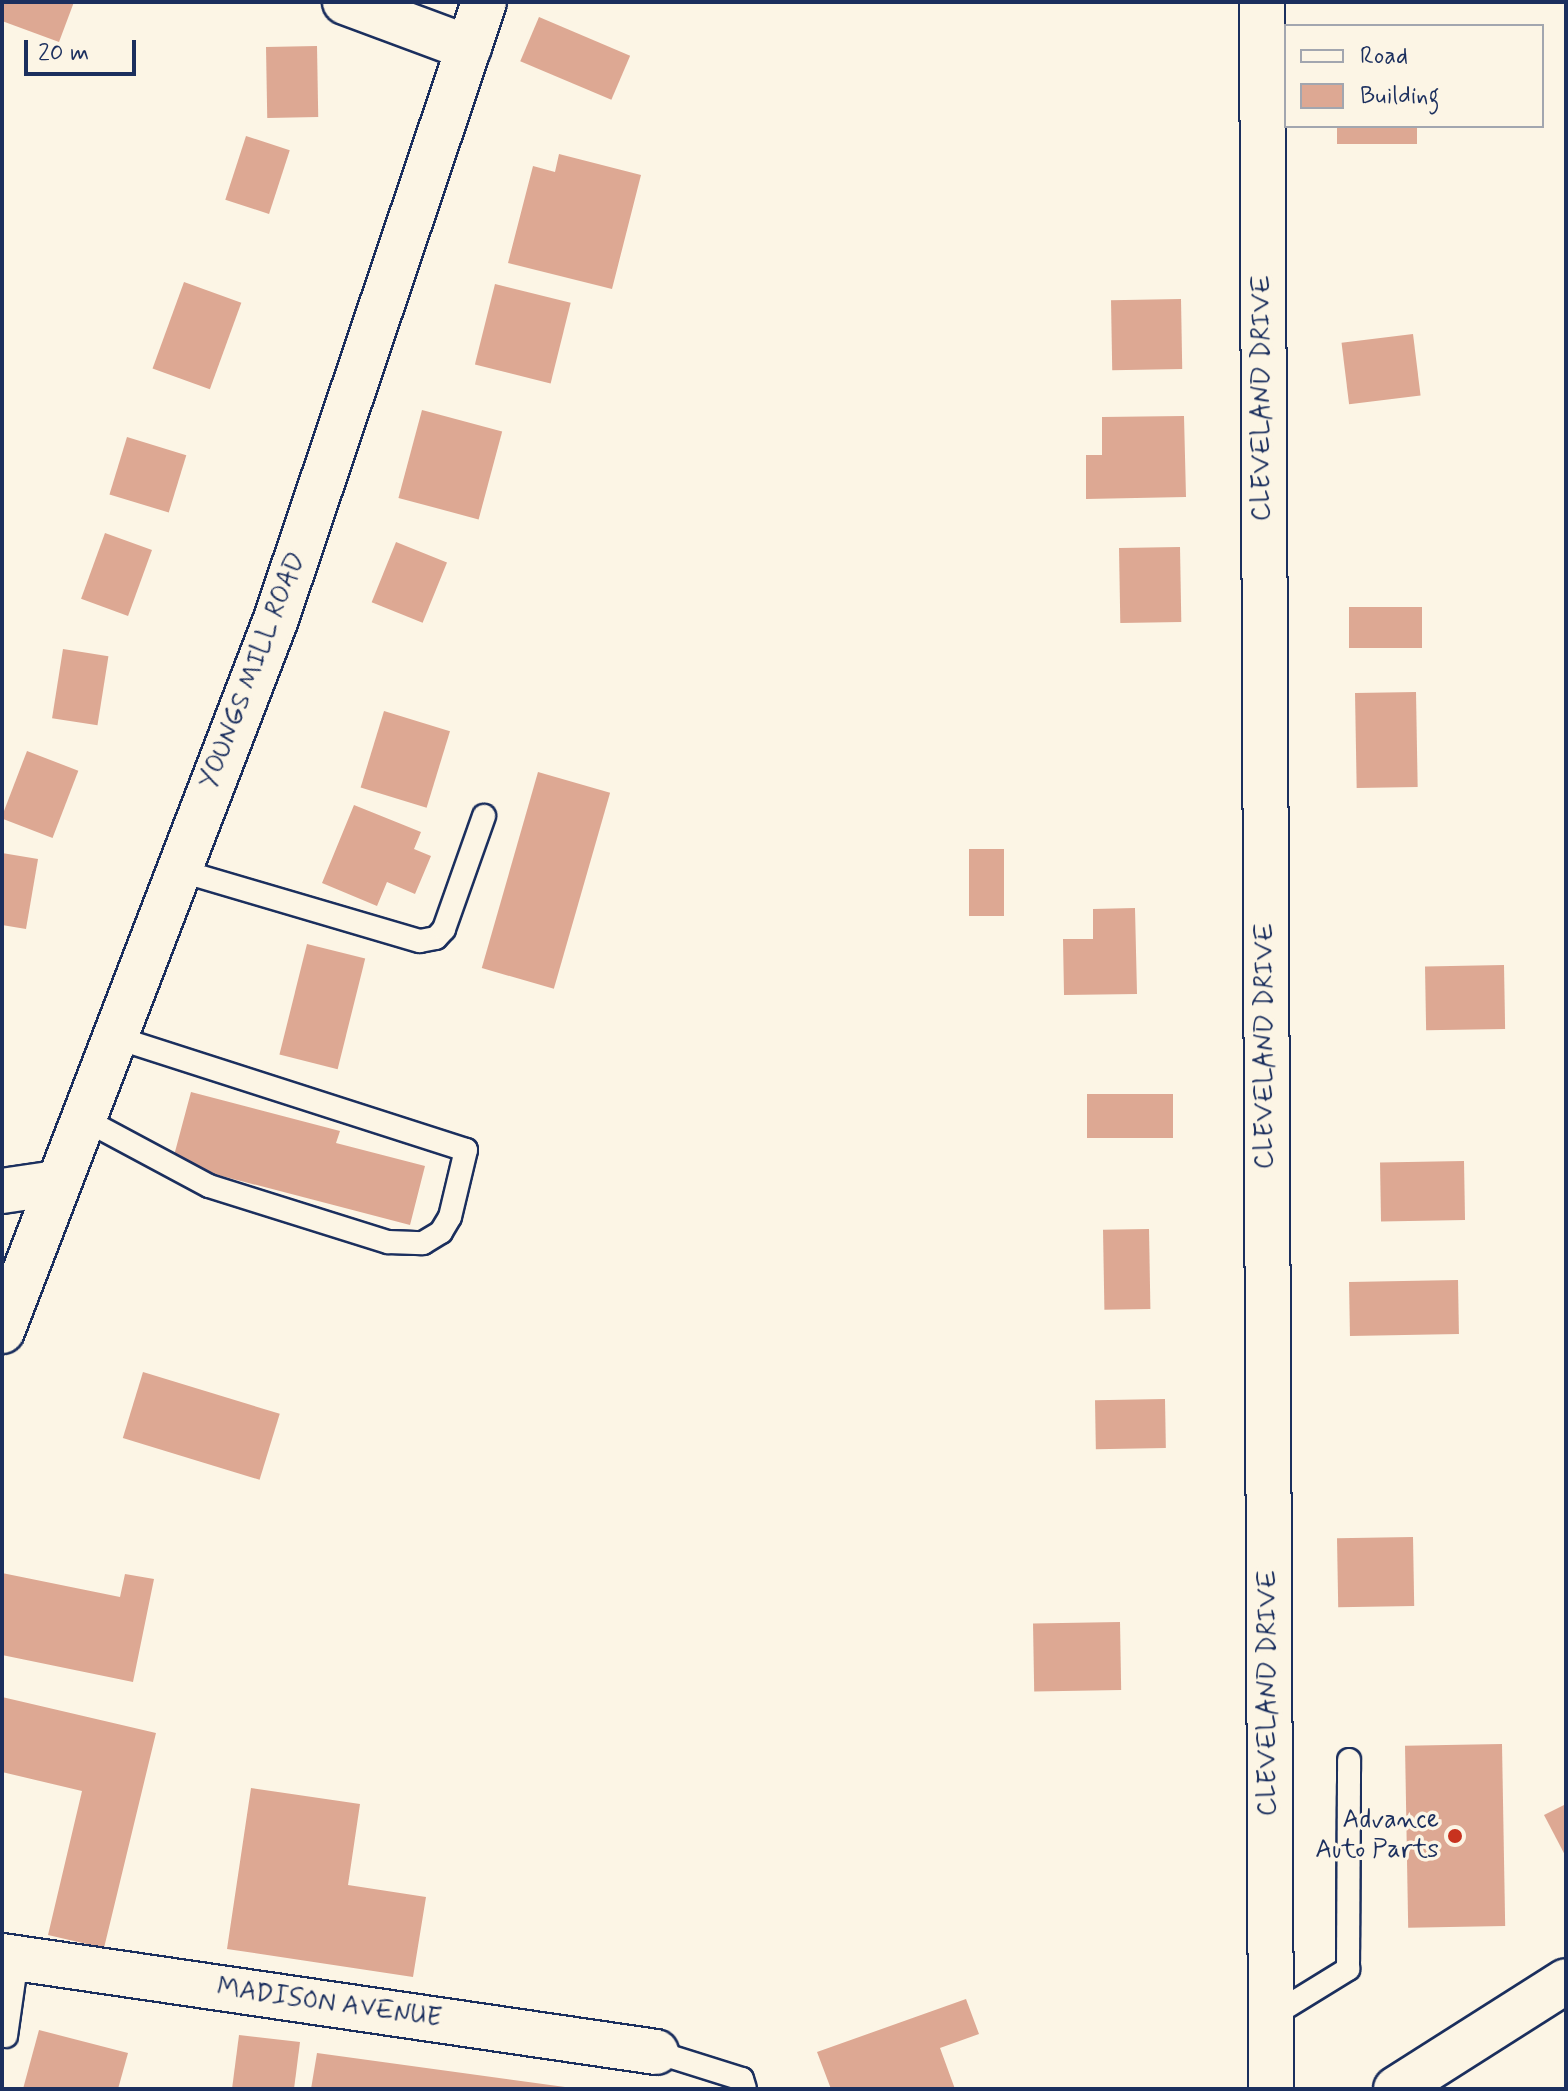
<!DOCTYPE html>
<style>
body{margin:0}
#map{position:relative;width:1568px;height:2091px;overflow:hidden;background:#fcf5e5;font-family:Mynerve,sans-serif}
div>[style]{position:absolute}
.building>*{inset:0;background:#dda893;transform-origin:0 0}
.roads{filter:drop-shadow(2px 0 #1b2f5e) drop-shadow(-2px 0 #1b2f5e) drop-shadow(0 2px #1b2f5e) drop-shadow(0 -2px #1b2f5e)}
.lane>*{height:22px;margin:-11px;padding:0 11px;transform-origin:11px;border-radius:11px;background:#fcf5e5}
.street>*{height:44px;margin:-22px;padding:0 22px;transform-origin:22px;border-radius:22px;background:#fcf5e5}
.secondary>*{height:44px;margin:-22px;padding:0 22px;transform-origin:22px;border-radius:22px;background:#fcf5e5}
.primary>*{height:44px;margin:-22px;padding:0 22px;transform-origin:22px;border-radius:22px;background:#fcf5e5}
.dots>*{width:22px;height:22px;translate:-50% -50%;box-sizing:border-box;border:4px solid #fcf5e5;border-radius:50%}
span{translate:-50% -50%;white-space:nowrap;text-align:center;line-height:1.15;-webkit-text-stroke:7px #fcf5e5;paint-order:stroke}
.street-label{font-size:26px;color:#1b2f5e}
.poi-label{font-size:26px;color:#1b2f5e}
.right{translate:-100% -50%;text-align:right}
.frame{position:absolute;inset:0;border:4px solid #1b2f5e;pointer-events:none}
.legend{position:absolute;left:1284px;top:24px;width:260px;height:104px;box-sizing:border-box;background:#fcf5e5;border:2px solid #a2a6af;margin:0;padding:10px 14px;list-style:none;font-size:24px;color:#1b2f5e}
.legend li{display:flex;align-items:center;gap:16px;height:40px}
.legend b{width:40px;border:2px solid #a2a6af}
.scale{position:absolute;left:24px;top:40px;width:112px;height:36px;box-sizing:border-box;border:4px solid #1b2f5e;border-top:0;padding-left:10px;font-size:24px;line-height:28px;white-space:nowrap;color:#1b2f5e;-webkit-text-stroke:6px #fcf5e5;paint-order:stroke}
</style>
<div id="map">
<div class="building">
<i style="clip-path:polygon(2px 2px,74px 2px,59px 42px,2px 21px)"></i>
<i style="left:539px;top:17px;width:99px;height:48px;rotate:23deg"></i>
<i style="left:317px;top:46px;width:71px;height:51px;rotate:89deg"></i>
<i style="left:1337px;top:126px;width:80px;height:18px"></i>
<i style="left:246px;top:136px;width:46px;height:67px;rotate:18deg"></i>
<i style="clip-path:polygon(559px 154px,641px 175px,612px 289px,508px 263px,533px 166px,555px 172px)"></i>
<i style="left:184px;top:282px;width:61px;height:92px;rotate:20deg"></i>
<i style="left:495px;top:284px;width:78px;height:83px;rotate:14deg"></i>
<i style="left:1181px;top:299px;width:70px;height:70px;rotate:89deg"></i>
<i style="left:1413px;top:334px;width:62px;height:72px;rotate:83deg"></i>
<i style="left:422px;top:410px;width:83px;height:91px;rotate:15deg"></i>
<i style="clip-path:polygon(1184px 416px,1186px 497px,1086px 499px,1086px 455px,1102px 455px,1102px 417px)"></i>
<i style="left:127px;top:437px;width:62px;height:60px;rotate:17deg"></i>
<i style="left:105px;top:533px;width:50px;height:70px;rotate:20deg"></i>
<i style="left:396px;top:542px;width:55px;height:65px;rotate:22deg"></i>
<i style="left:1180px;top:547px;width:75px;height:61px;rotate:89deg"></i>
<i style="left:1422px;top:607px;width:41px;height:73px;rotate:90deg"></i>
<i style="left:63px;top:649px;width:46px;height:70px;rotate:9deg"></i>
<i style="left:1416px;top:692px;width:95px;height:61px;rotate:89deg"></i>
<i style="left:384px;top:711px;width:69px;height:80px;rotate:17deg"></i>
<i style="left:27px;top:751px;width:55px;height:72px;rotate:21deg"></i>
<i style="left:538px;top:772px;width:75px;height:204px;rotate:16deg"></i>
<i style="clip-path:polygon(354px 805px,421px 832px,414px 849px,431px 856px,415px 894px,387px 882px,377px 906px,322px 883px)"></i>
<i style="left:969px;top:849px;width:35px;height:67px"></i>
<i style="clip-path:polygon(2px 853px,38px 859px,26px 929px,2px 925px)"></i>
<i style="clip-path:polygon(1135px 908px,1137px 994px,1064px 995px,1063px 939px,1093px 939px,1093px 909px)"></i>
<i style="left:307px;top:944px;width:60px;height:114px;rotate:14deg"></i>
<i style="left:1504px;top:965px;width:64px;height:79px;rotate:89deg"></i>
<i style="clip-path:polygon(191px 1092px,340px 1131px,336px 1143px,425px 1166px,410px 1225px,172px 1163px)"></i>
<i style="left:1173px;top:1094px;width:44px;height:86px;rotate:90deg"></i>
<i style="left:1464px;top:1161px;width:59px;height:84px;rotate:89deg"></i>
<i style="left:1149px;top:1229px;width:80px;height:46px;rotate:89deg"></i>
<i style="left:1458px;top:1280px;width:54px;height:109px;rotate:89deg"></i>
<i style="left:143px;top:1372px;width:143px;height:69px;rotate:17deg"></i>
<i style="left:1165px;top:1399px;width:49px;height:70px;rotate:89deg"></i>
<i style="left:1413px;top:1537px;width:69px;height:76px;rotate:89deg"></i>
<i style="clip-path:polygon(2px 1573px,120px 1597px,125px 1574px,154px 1579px,133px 1682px,2px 1655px)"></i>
<i style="left:1120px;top:1622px;width:68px;height:87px;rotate:89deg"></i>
<i style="clip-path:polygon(2px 1697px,156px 1733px,104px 1948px,48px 1935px,82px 1791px,2px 1772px)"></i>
<i style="left:1502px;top:1744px;width:182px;height:97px;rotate:89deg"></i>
<i style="clip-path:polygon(251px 1788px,360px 1804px,348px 1885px,426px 1897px,413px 1977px,227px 1949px)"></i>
<i style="clip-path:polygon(1566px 1804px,1566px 1857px,1544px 1815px)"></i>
<i style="clip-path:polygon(966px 1999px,979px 2034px,940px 2048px,955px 2089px,831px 2089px,817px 2052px)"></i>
<i style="clip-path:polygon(39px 2030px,128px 2053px,118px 2089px,23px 2089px)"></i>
<i style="clip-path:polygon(239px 2035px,300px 2042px,294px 2089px,232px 2089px)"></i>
<i style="clip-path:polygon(317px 2053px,565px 2087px,565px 2089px,311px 2089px)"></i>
</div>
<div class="roads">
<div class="lane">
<i style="left:178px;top:870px;width:252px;rotate:16.4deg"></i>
<i style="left:420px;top:941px;width:16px;rotate:-11deg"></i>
<i style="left:436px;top:938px;width:12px;rotate:-48deg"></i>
<i style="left:444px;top:929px;width:120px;rotate:-70.5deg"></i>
<i style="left:82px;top:1118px;width:144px;rotate:28.2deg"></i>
<i style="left:209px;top:1186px;width:188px;rotate:17.4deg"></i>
<i style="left:388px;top:1242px;width:35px;rotate:2deg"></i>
<i style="left:423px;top:1243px;width:21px;rotate:-31deg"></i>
<i style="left:441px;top:1232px;width:17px;rotate:-59deg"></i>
<i style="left:450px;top:1217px;width:69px;rotate:-76.6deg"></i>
<i style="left:466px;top:1150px;width:371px;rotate:-162.2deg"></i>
<i style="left:1270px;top:2017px;width:92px;rotate:-31.6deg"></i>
<i style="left:1348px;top:1969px;width:209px;rotate:-89.7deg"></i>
<i style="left:6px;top:2036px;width:78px;rotate:-81.9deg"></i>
<i style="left:656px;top:2052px;width:90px;rotate:17.4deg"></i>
<i style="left:742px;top:2079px;width:10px;rotate:73deg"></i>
</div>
<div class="street">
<i style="left:345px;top:2px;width:132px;rotate:20.4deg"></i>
<i style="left:1262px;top:2px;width:2087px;rotate:89.75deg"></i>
<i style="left:2px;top:1191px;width:55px;rotate:-8.4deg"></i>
<i style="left:2px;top:1956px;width:661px;rotate:8.35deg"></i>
</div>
<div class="secondary">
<i style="left:2px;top:1331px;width:763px;rotate:-68.95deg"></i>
<i style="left:276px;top:619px;width:651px;rotate:-71.37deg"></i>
</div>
<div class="primary">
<i style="left:1396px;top:2089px;width:201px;rotate:-32.4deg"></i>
</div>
</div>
<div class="dots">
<i style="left:1455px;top:1836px;background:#c8321e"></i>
</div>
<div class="street-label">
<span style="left:1263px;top:398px;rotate:-90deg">CLEVELAND DRIVE</span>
<span style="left:254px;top:671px;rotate:-69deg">YOUNGS MILL ROAD</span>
<span style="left:1266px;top:1046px;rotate:-90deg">CLEVELAND DRIVE</span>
<span style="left:1269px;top:1693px;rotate:-90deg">CLEVELAND DRIVE</span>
<span style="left:329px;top:2004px;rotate:8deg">MADISON AVENUE</span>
</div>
<div class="poi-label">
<span class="right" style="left:1439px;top:1836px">Advance<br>Auto Parts</span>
</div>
<div class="frame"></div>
<ul class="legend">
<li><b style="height:10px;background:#fcf5e5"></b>Road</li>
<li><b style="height:22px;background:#dda893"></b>Building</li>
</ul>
<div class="scale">20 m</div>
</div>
